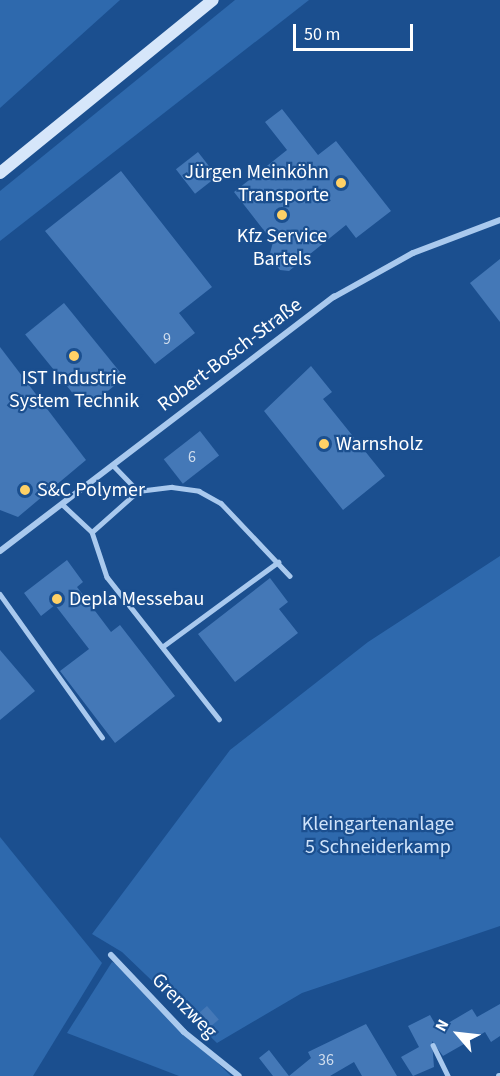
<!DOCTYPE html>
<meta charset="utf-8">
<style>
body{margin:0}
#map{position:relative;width:500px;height:1076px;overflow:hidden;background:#1b4f8f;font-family:"Source Sans 3",sans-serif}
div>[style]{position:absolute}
.green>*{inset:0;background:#2e69ad}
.building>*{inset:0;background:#4478b7;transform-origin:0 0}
.service>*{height:4.5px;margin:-2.25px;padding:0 2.25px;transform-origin:2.25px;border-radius:2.25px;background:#a9c9ee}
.minor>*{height:6px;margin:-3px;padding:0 3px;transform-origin:3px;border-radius:3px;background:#a9c9ee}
.secondary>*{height:12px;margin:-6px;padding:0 6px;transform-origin:6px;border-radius:6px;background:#d6e6fa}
.dots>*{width:16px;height:16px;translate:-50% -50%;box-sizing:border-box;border:3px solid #1b4f8f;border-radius:50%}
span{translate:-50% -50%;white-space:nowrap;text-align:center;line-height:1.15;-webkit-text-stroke:4.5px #1b4f8f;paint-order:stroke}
.number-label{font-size:16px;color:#d0dded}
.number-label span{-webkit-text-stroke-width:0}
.poi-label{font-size:20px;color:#fff}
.right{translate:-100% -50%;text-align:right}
.left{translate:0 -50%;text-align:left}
.street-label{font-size:20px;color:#fff}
.park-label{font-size:20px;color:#cfe3fa}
.north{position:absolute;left:428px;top:1004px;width:60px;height:60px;-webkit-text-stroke:4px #1b4f8f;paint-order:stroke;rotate:298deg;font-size:16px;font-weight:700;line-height:24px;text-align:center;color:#fff}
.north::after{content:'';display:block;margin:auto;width:21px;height:27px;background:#fff;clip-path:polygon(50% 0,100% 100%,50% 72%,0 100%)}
.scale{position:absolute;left:293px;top:24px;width:120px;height:27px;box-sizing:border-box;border:3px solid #fff;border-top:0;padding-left:8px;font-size:18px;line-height:21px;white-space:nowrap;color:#fff;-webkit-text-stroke:4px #1b4f8f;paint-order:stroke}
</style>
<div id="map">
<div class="green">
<i style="clip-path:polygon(0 0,120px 0,0 108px)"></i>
<i style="clip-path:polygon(235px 0,309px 0,0 241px,0 191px)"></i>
<i style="clip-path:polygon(500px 556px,500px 926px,302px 993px,217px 1043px,122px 952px,92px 934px,230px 750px,368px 642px)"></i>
<i style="clip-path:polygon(0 837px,102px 963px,33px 1076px,0 1076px)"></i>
<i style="clip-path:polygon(112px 962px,117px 964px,231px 1076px,179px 1076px,67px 1033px)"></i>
</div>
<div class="building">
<i style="clip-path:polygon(282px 109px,318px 155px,336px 141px,391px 211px,356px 238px,346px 225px,289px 271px,280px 270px,269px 257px,273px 242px,234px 192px,287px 150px,265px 122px)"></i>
<i style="left:198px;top:152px;width:31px;height:28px;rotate:52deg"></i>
<i style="clip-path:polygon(121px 171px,212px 287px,179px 313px,195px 333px,155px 364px,45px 231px)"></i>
<i style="clip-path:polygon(500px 259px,500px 322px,470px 283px)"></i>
<i style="left:64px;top:303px;width:96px;height:50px;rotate:51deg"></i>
<i style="clip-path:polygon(0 347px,86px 460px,18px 517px,0 510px)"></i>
<i style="clip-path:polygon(311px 366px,332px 392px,323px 399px,385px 476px,343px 510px,264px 411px)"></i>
<i style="left:200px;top:431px;width:31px;height:46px;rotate:52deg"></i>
<i style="clip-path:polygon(67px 560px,83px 582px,77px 587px,111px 632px,120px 625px,175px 696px,115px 743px,60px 671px,89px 649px,55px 605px,41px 616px,24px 593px)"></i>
<i style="clip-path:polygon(270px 578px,288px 602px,279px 609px,298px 633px,235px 682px,198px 634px)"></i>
<i style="clip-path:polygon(0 650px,35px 691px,0 720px)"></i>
<i style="clip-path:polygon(500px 1004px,500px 1036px,491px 1042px,485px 1032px,443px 1056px,432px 1041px,434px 1067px,413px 1076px,401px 1057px,419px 1047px,408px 1026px,430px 1015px,438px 1029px,472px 1009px,477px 1017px)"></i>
<i style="left:207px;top:1006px;width:18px;height:13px;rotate:49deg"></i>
<i style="clip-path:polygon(366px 1024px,397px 1076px,362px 1076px,354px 1062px,330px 1076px,273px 1076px,259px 1058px,269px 1050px,289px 1076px,311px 1058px,308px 1052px)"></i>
</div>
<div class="service">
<i style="left:113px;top:465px;width:36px;rotate:46deg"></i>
<i style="left:138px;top:491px;width:34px;rotate:-7deg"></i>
<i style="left:172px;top:487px;width:27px;rotate:8deg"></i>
<i style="left:199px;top:491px;width:25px;rotate:29deg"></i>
<i style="left:221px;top:503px;width:100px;rotate:46.6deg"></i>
<i style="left:62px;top:504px;width:41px;rotate:43deg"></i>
<i style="left:92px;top:532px;width:47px;rotate:71.6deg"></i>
<i style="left:107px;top:577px;width:181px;rotate:51.7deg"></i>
<i style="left:92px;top:532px;width:62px;rotate:-41.7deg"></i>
<i style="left:0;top:594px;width:176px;rotate:54.5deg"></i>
<i style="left:162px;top:647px;width:144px;rotate:-36.2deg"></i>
<i style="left:433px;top:1045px;width:34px;rotate:64deg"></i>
</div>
<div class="minor">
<i style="left:0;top:551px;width:420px;rotate:-37.3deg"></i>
<i style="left:334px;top:297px;width:90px;rotate:-29.1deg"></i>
<i style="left:413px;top:253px;width:93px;rotate:-20.8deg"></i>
<i style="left:111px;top:955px;width:106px;rotate:46.5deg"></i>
<i style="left:184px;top:1032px;width:70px;rotate:38.7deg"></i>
<i style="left:499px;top:1076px;width:1px"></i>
</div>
<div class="secondary">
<i style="left:0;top:173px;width:274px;rotate:-39.1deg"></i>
</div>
<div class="dots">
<i style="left:341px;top:183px;background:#ffd166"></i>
<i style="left:282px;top:215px;background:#ffd166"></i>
<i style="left:74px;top:356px;background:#ffd166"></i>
<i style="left:324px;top:444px;background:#ffd166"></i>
<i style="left:25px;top:490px;background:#ffd166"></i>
<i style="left:57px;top:599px;background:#ffd166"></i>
</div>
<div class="number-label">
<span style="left:167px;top:339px">9</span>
<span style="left:192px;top:457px">6</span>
<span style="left:326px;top:1060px">36</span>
</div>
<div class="poi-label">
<span class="right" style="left:329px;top:184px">Jürgen Meinköhn<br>Transporte</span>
<span style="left:282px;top:248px">Kfz Service<br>Bartels</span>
<span style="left:74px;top:390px">IST Industrie<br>System Technik</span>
<span class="left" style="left:336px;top:444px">Warnsholz</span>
<span class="left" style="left:37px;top:490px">S&amp;C Polymer</span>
<span class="left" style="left:69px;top:599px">Depla Messebau</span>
</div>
<div class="street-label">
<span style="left:230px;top:355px;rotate:-37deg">Robert-Bosch-Straße</span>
<span style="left:184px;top:1006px;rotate:45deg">Grenzweg</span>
</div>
<div class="park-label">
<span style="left:378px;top:836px">Kleingartenanlage<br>5 Schneiderkamp</span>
</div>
<div class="north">N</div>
<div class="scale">50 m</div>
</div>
